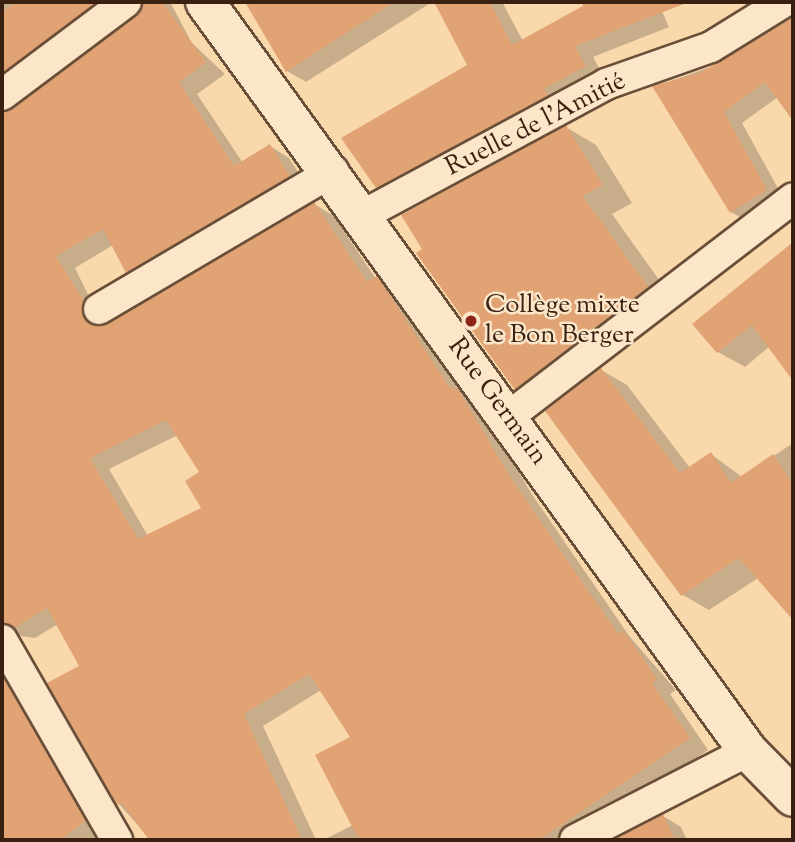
<!DOCTYPE html>
<meta charset="utf-8">
<style>
body{margin:0}
#map{position:relative;width:795px;height:842px;overflow:hidden;background:#f9d9ac;font-family:"Sorts Mill Goudy",serif}
div>[style]{position:absolute}
.shadow>*{inset:0;background:#0003}
.building>*{inset:0;background:#e1a274}
.roads{filter:drop-shadow(2px 0 #694e38) drop-shadow(-2px 0 #694e38) drop-shadow(0 2px #694e38) drop-shadow(0 -2px #694e38)}
.street>*{height:30px;margin:-15px;padding:0 15px;transform-origin:15px;border-radius:15px;background:#fbe6c9}
.secondary>*{height:38px;margin:-19px;padding:0 19px;transform-origin:19px;border-radius:19px;background:#fbe6c9}
.dots>*{width:19px;height:19px;translate:-50% -50%;box-sizing:border-box;border:4px solid #fbe6c9;border-radius:50%}
span{translate:-50% -50%;white-space:nowrap;text-align:center;line-height:1.15;-webkit-text-stroke:5px #fbe6c9;paint-order:stroke}
.street-label{font-size:26px;color:#392011}
.poi-label{font-size:26px;color:#392011}
.left{translate:0 -50%;text-align:left}
.frame{position:absolute;inset:0;border:4px solid #392011;pointer-events:none}
</style>
<div id="map">
<div class="shadow">
<i style="clip-path:polygon(evenodd,2px 2px,131px 2px,8px 111px,138px 17px,145px 2px,170px 2px,192px 43px,225px 74px,197px 94px,243px 163px,270px 146px,289px 158px,308px 188px,147px 283px,127px 271px,113px 245px,75px 268px,103px 325px,314px 204px,334px 216px,376px 279px,397px 290px,466px 395px,478px 402px,531px 493px,630px 637px,676px 690px,670px 694px,708px 750px,575px 840px,323px 840px,353px 825px,352px 737px,321px 690px,263px 726px,316px 840px,151px 840px,119px 804px,82px 667px,58px 624px,35px 638px,14px 635px,104px 832px,94px 840px,2px 840px,2px 518px,39px 500px,23px 471px,2px 480px,2px 2px,178px 435px,202px 473px,204px 509px,148px 536px,109px 469px,178px 435px)"></i>
<i style="clip-path:polygon(253px 2px,432px 2px,306px 82px,287px 71px,248px 5px)"></i>
<i style="clip-path:polygon(436px 2px,502px 2px,523px 41px,584px 7px,581px 2px,658px 2px,669px 27px,593px 57px,604px 77px,397px 198px,377px 187px,469px 66px)"></i>
<i style="clip-path:polygon(793px 19px,793px 109px,778px 97px,742px 123px,785px 201px,750px 223px,731px 212px,655px 87px,721px 63px)"></i>
<i style="clip-path:polygon(566px 127px,596px 145px,632px 203px,612px 214px,677px 305px,546px 406px,516px 388px)"></i>
<i style="clip-path:polygon(793px 244px,793px 378px,770px 346px,745px 367px,718px 352px,695px 324px)"></i>
<i style="clip-path:polygon(601px 370px,627px 385px,690px 468px,711px 454px,742px 477px,793px 443px,793px 618px,758px 578px,709px 610px,683px 595px,547px 411px)"></i>
<i style="clip-path:polygon(663px 816px,681px 827px,687px 840px,617px 840px)"></i>
</div>
<div class="building">
<i style="clip-path:polygon(17px 2px,97px 2px,2px 73px,2px 12px)"></i>
<i style="clip-path:polygon(evenodd,143px 2px,162px 2px,206px 62px,179px 82px,234px 166px,270px 144px,290px 176px,126px 273px,103px 229px,56px 256px,84px 301px,84px 317px,91px 324px,108px 324px,314px 202px,367px 282px,377px 276px,450px 388px,458px 389px,512px 480px,618px 634px,623px 630px,657px 679px,652px 683px,690px 738px,539px 840px,359px 840px,315px 755px,350px 737px,309px 674px,244px 714px,302px 840px,149px 840px,122px 803px,117px 805px,47px 683px,79px 666px,47px 608px,14px 628px,2px 623px,2px 112px,136px 16px,143px 2px,166px 420px,199px 472px,185px 481px,201px 508px,138px 539px,90px 458px,166px 420px)"></i>
<i style="clip-path:polygon(245px 2px,394px 2px,286px 72px)"></i>
<i style="clip-path:polygon(434px 2px,490px 2px,512px 45px,590px 2px,684px 4px,575px 46px,586px 66px,544px 89px,548px 96px,376px 188px,341px 138px,467px 65px)"></i>
<i style="clip-path:polygon(793px 17px,793px 121px,765px 82px,724px 112px,767px 190px,730px 213px,652px 86px,700px 73px)"></i>
<i style="clip-path:polygon(566px 125px,603px 185px,583px 196px,648px 287px,515px 390px,416px 253px,422px 249px,401px 215px)"></i>
<i style="clip-path:polygon(793px 242px,793px 381px,752px 325px,717px 353px,692px 324px)"></i>
<i style="clip-path:polygon(601px 368px,680px 473px,711px 452px,731px 483px,773px 454px,793px 484px,793px 620px,739px 558px,681px 596px,545px 411px)"></i>
<i style="clip-path:polygon(2px 675px,86px 820px,61px 840px,2px 840px)"></i>
<i style="clip-path:polygon(663px 814px,675px 840px,613px 840px)"></i>
</div>
<div class="roads">
<div class="street">
<i style="left:2px;top:95px;width:155px;rotate:-36.9deg"></i>
<i style="left:365px;top:214px;width:274px;rotate:-28.3deg"></i>
<i style="left:606px;top:84px;width:111px;rotate:-19.4deg"></i>
<i style="left:711px;top:47px;width:86px;rotate:-31.7deg"></i>
<i style="left:99px;top:309px;width:272px;rotate:-30.5deg"></i>
<i style="left:508px;top:417px;width:359px;rotate:-37.5deg"></i>
<i style="left:2px;top:640px;width:231px;rotate:60.1deg"></i>
<i style="left:575px;top:840px;width:195px;rotate:-27.2deg"></i>
</div>
<div class="secondary">
<i style="left:205px;top:2px;width:925px;rotate:54.06deg"></i>
<i style="left:748px;top:751px;width:64px;rotate:45.6deg"></i>
</div>
</div>
<div class="dots">
<i style="left:471px;top:321px;background:#8f2418"></i>
</div>
<div class="street-label">
<span style="left:536px;top:125px;rotate:-27deg">Ruelle de l'Amitié</span>
<span style="left:497px;top:402px;rotate:54deg">Rue Germain</span>
</div>
<div class="poi-label">
<span class="left" style="left:485px;top:321px">Collège mixte<br>le Bon Berger</span>
</div>
<div class="frame"></div>
</div>
